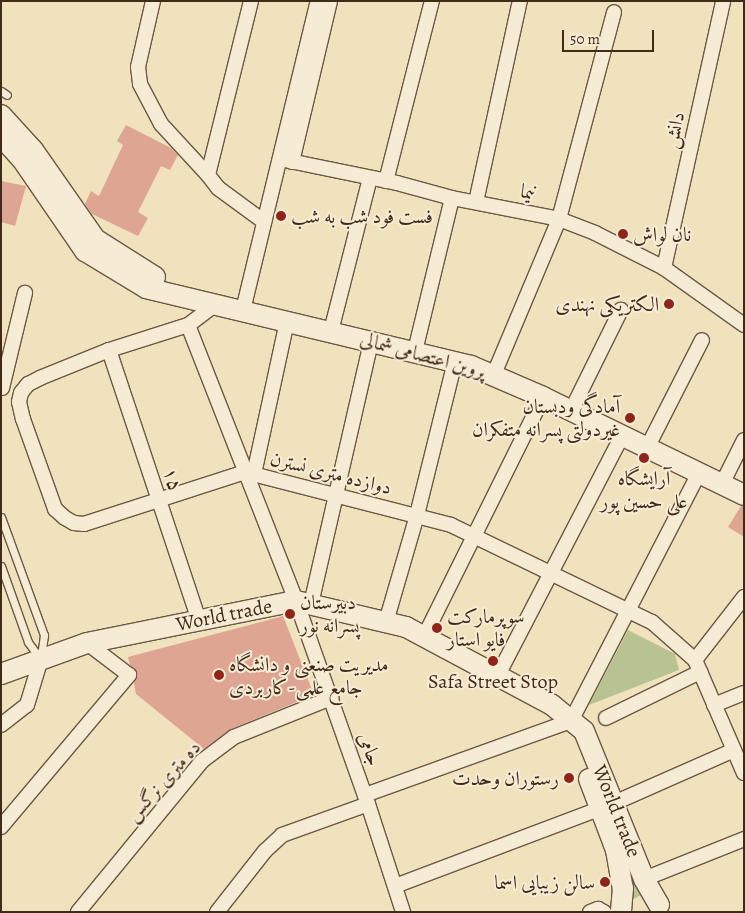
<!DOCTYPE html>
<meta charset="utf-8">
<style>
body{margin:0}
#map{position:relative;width:745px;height:913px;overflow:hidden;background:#f1e2be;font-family:Alegreya,Amiri,serif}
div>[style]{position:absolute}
.green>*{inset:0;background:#b9c391}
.building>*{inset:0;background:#dea593}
.roads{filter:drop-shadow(1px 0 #6c5842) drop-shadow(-1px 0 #6c5842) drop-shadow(0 1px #6c5842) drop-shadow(0 -1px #6c5842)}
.lane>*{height:7px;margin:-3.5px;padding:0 3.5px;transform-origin:3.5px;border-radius:3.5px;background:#f6ecd5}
.street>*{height:14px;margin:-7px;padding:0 7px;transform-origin:7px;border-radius:7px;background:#f6ecd5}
.secondary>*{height:20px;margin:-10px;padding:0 10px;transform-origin:10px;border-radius:10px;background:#f6ecd5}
.dots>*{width:14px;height:14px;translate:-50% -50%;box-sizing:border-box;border:2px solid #f6ecd5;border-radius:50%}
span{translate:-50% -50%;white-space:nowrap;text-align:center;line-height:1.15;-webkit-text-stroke:4px #f6ecd5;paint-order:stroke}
.street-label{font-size:20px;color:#402a18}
.poi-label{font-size:20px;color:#402a18}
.left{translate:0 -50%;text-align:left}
.right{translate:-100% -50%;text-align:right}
.frame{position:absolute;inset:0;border:2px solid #402a18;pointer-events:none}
.scale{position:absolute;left:562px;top:30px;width:92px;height:22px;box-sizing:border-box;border:2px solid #402a18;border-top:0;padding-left:6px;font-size:15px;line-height:18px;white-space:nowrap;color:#402a18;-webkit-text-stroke:4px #f6ecd5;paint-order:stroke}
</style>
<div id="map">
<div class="green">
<i style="clip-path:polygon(628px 630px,675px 654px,679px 670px,589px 705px)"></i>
<i style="clip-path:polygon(628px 854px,648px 897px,639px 896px,627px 903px)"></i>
</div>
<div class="building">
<i style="clip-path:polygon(126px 125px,171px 148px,178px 155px,170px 170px,161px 166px,138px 212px,148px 218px,138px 236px,92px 214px,85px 204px,91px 191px,99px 196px,123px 145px,117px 141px)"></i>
<i style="clip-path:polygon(1px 181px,26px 186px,15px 226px,1px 222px)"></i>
<i style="clip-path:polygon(741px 506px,744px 507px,744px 537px,728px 527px)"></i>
<i style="clip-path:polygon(283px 616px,314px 695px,231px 729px,204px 749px,136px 694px,134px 683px,137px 672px,130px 665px,128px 657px)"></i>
</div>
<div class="roads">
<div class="lane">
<i style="left:1px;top:91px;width:7px;rotate:34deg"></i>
<i style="left:1px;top:517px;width:126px;rotate:70deg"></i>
<i style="left:44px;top:635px;width:22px;rotate:98deg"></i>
<i style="left:1px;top:566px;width:81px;rotate:70.4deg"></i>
<i style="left:28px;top:642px;width:19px;rotate:54deg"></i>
</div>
<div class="street">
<i style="left:153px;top:1px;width:68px;rotate:102.8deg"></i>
<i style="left:138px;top:67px;width:17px;rotate:83deg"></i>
<i style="left:140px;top:84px;width:45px;rotate:62.3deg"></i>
<i style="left:161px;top:124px;width:69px;rotate:47.3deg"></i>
<i style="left:251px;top:1px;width:179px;rotate:103.9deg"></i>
<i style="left:208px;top:175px;width:16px;rotate:52deg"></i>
<i style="left:218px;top:188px;width:56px;rotate:36.3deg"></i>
<i style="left:280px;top:159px;width:119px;rotate:11.6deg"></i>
<i style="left:397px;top:183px;width:57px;rotate:15.3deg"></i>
<i style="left:452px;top:198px;width:109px;rotate:11.1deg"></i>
<i style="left:559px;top:219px;width:39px;rotate:21deg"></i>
<i style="left:595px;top:233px;width:77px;rotate:26.9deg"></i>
<i style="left:664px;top:268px;width:98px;rotate:35.5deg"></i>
<i style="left:292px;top:162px;width:165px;rotate:-76.7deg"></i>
<i style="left:386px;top:181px;width:186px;rotate:-75.7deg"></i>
<i style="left:476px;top:202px;width:206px;rotate:-77.7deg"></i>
<i style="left:664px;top:268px;width:273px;rotate:-77.5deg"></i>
<i style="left:216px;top:304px;width:35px;rotate:143deg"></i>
<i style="left:188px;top:325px;width:83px;rotate:162.4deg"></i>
<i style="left:109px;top:350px;width:74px;rotate:157.9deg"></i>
<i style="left:40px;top:378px;width:13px;rotate:153deg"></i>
<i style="left:28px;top:384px;width:11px;rotate:128deg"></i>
<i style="left:21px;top:393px;width:9px;rotate:103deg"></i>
<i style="left:19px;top:402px;width:17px;rotate:77deg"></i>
<i style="left:23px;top:419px;width:96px;rotate:70.4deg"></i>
<i style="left:55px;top:509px;width:13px;rotate:42deg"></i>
<i style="left:65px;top:518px;width:10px;rotate:29deg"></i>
<i style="left:74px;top:523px;width:10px;rotate:6deg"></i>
<i style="left:84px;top:524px;width:169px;rotate:-17.9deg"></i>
<i style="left:245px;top:472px;width:213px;rotate:14.4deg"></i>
<i style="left:451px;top:525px;width:223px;rotate:25.8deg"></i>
<i style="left:652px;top:622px;width:57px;rotate:41.5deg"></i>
<i style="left:695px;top:660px;width:123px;rotate:66.6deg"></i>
<i style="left:243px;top:310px;width:318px;rotate:-76.4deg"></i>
<i style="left:188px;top:325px;width:296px;rotate:68.6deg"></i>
<i style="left:296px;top:601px;width:215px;rotate:70.5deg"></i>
<i style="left:368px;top:804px;width:114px;rotate:72deg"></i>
<i style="left:331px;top:331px;width:158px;rotate:-75.7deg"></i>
<i style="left:109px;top:350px;width:285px;rotate:71.6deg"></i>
<i style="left:415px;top:351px;width:157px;rotate:-76.4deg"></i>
<i style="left:494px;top:374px;width:168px;rotate:-67.2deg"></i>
<i style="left:559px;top:219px;width:214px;rotate:-75.1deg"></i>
<i style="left:2px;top:388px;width:98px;rotate:-76.4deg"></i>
<i style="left:571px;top:411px;width:113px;rotate:-63.7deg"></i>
<i style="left:647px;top:448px;width:121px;rotate:-63deg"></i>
<i style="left:254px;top:474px;width:157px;rotate:-77.8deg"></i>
<i style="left:722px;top:484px;width:49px;rotate:-63.4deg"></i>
<i style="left:311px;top:604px;width:270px;rotate:-77.1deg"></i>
<i style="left:386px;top:622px;width:111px;rotate:-73.8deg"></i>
<i style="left:417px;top:515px;width:159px;rotate:-76.1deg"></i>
<i style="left:424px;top:637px;width:268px;rotate:-63.6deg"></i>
<i style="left:695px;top:660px;width:80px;rotate:-52.1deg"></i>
<i style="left:498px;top:675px;width:269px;rotate:-62.6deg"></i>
<i style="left:714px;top:705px;width:32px;rotate:-22deg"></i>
<i style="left:606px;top:718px;width:105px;rotate:-26.1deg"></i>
<i style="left:1px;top:725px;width:33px;rotate:-38deg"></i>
<i style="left:27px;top:705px;width:48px;rotate:-73.1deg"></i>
<i style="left:365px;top:795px;width:219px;rotate:-19.8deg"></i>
<i style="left:571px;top:721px;width:279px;rotate:-62.7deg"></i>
<i style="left:614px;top:803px;width:131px;rotate:-23.8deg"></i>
<i style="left:1px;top:827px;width:199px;rotate:-49.9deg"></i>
<i style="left:129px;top:675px;width:53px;rotate:-142.7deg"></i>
<i style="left:644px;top:879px;width:108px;rotate:-21.8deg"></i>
<i style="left:395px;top:886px;width:220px;rotate:-20.7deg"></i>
<i style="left:78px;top:912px;width:195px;rotate:-50.6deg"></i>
<i style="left:202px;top:761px;width:40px;rotate:-37deg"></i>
<i style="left:234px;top:737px;width:105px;rotate:-21.9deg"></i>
<i style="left:217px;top:912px;width:78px;rotate:-51.8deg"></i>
<i style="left:265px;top:851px;width:23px;rotate:-43deg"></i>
<i style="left:282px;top:835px;width:91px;rotate:-19.8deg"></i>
<i style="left:590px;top:912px;width:9px;rotate:-21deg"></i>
<i style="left:598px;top:909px;width:7px;rotate:27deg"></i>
</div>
<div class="secondary">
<i style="left:1px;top:115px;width:47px;rotate:47.6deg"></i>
<i style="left:33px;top:150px;width:108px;rotate:55.1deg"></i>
<i style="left:95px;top:239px;width:71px;rotate:32.3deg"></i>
<i style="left:1px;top:136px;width:31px;rotate:48deg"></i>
<i style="left:22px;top:159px;width:112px;rotate:55.6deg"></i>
<i style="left:85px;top:251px;width:71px;rotate:31.2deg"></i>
<i style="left:146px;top:288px;width:334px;rotate:13.5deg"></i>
<i style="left:471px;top:366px;width:78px;rotate:23.3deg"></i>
<i style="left:543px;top:397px;width:224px;rotate:26deg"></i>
<i style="left:1px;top:674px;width:91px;rotate:-19.8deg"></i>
<i style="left:87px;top:643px;width:213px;rotate:-11.4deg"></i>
<i style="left:296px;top:601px;width:113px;rotate:13.3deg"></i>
<i style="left:406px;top:627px;width:166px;rotate:28.1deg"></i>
<i style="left:552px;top:705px;width:41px;rotate:39.1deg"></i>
<i style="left:584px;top:731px;width:160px;rotate:67.9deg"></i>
<i style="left:644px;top:879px;width:30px;rotate:60deg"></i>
<i style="left:589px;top:779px;width:76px;rotate:69.2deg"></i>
<i style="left:616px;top:850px;width:39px;rotate:80deg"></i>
<i style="left:623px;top:888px;width:24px;rotate:95deg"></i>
</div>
</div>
<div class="dots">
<i style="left:281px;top:216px;background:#8f2418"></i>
<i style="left:623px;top:234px;background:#8f2418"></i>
<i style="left:669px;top:304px;background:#8f2418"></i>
<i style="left:630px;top:418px;background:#8f2418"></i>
<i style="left:644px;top:458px;background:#8f2418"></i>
<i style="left:290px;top:614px;background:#8f2418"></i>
<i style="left:437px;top:628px;background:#8f2418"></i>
<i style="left:493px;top:661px;background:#8f2418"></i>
<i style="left:219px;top:675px;background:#8f2418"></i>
<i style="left:569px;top:778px;background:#8f2418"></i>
<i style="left:605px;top:882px;background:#8f2418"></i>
</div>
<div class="street-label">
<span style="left:674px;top:130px;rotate:-77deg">دانش</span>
<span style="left:528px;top:192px;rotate:12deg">نیما</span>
<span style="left:423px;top:355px;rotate:15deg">پروین اعتصامی شمالی</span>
<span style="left:331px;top:473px;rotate:14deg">دوازده متری نسترن</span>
<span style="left:173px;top:479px;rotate:72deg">۱۵</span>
<span style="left:224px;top:615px;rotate:-11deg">World trade</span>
<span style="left:370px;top:749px;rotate:70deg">جامی</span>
<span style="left:163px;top:781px;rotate:-48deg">ده متری نرگس</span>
<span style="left:617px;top:811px;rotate:68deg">World trade</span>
</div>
<div class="poi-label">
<span class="left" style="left:291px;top:216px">فست فود شب به شب</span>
<span class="left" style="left:633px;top:234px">نان لواش</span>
<span class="right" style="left:659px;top:304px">الکتریکی نهندی</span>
<span class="right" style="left:620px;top:418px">آمادگی ودبستان<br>غیردولتی پسرانه متفکران</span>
<span style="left:644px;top:490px">آرایشگاه<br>علی حسین پور</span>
<span class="left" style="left:300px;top:614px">دبیرستان<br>پسرانه نور</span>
<span class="left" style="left:447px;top:628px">سوپرمارکت<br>فایو استار</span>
<span class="left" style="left:229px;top:676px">مدیریت صنعنی و دانشگاه<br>جامع علمی-کاربردی</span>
<span style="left:493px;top:681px">Safa Street Stop</span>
<span class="right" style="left:559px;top:778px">رستوران وحدت</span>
<span class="right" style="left:595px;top:882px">سالن زیبایی اسما</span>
</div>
<div class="frame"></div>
<div class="scale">50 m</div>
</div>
